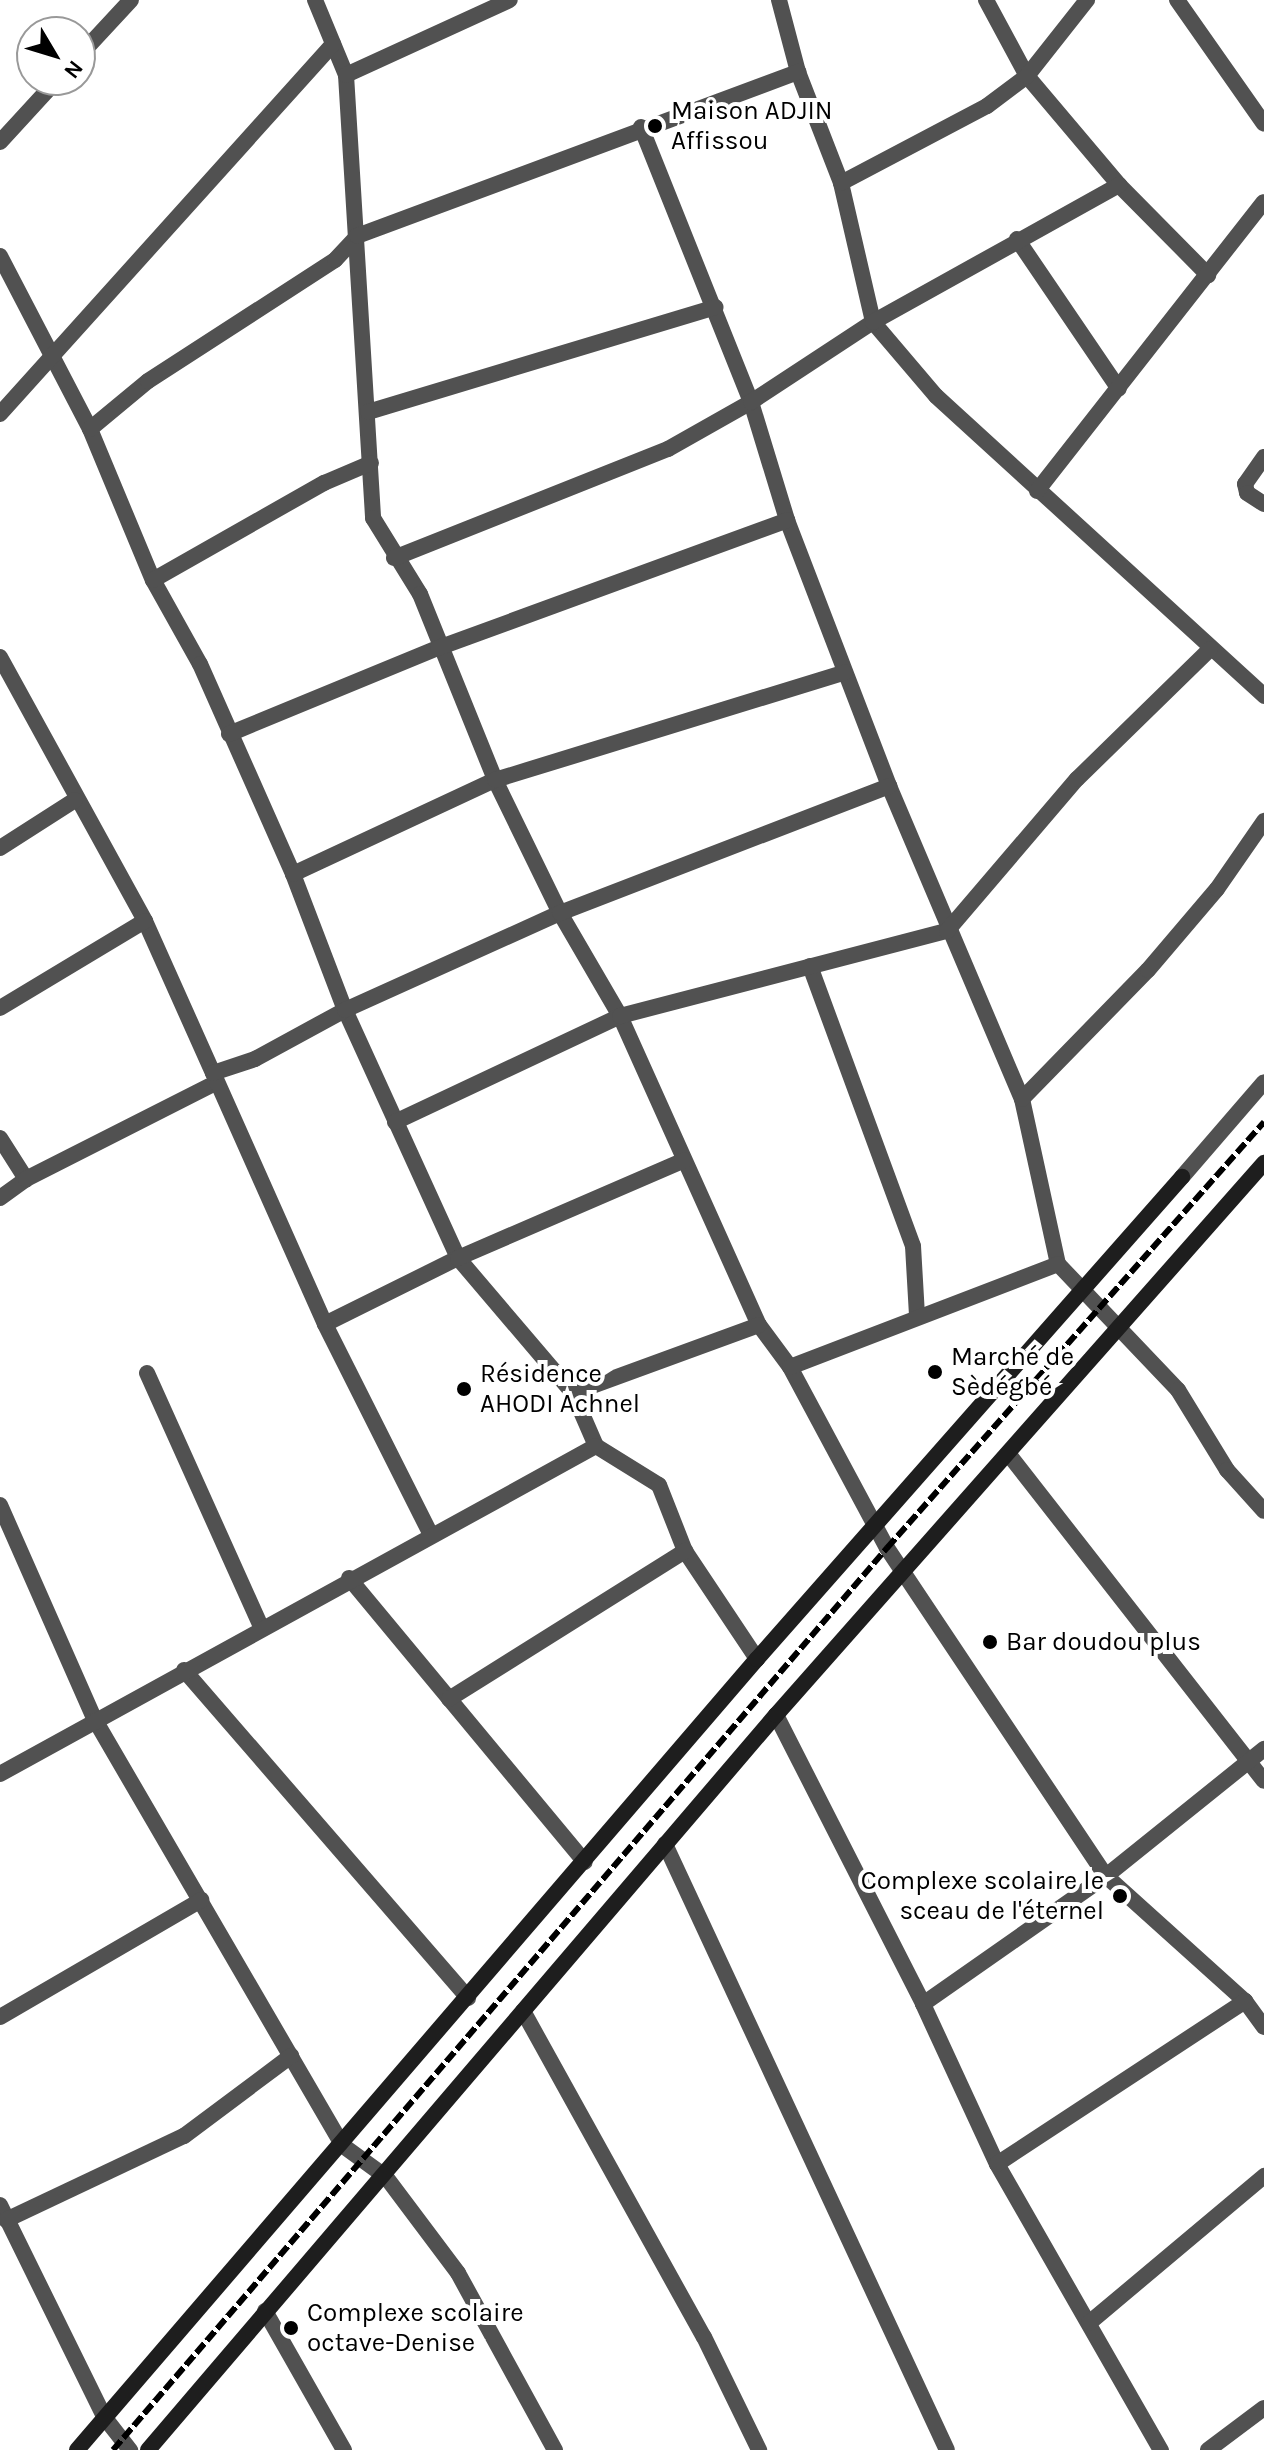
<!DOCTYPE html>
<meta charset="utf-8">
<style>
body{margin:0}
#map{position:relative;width:1264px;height:2450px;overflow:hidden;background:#fff;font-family:Karla,sans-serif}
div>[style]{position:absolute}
.minor>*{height:16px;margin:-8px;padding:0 8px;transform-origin:8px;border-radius:8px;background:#515151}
.secondary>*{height:16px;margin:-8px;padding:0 8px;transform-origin:8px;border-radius:8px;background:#1e1e1e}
.rail>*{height:6px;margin-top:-3px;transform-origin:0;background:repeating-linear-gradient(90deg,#000 0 12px,transparent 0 16px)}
.dots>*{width:22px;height:22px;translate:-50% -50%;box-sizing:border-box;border:4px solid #fff;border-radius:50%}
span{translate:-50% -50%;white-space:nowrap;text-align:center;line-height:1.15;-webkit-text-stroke:8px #fff;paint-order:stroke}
.poi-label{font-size:26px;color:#000}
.left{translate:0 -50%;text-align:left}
.right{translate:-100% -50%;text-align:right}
.north{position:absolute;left:16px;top:16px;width:80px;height:80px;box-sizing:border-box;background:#fff;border:2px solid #999;border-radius:50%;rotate:128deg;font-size:22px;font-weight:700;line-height:32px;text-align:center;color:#000}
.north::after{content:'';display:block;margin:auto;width:28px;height:36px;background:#000;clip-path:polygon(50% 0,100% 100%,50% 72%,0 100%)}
</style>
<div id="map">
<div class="minor">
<i style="left:315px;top:0;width:81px;rotate:67.5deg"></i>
<i style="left:346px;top:75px;width:444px;rotate:86.5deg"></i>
<i style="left:373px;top:518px;width:89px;rotate:58.3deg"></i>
<i style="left:420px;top:594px;width:201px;rotate:68deg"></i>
<i style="left:495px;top:780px;width:148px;rotate:64deg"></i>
<i style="left:560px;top:913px;width:119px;rotate:59.8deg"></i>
<i style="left:620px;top:1016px;width:339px;rotate:65.8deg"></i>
<i style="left:759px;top:1325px;width:52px;rotate:53.6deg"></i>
<i style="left:790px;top:1367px;width:205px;rotate:61.8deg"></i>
<i style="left:887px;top:1548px;width:394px;rotate:56.3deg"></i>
<i style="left:1106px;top:1876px;width:187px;rotate:42deg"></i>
<i style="left:1245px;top:2001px;width:32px;rotate:54deg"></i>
<i style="left:779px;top:0;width:74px;rotate:75.2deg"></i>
<i style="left:798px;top:72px;width:119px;rotate:68.8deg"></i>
<i style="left:841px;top:183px;width:143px;rotate:77deg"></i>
<i style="left:873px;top:322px;width:97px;rotate:49.6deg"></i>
<i style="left:936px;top:396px;width:445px;rotate:42.4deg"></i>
<i style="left:986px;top:0;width:86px;rotate:61.7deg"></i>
<i style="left:1027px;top:76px;width:143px;rotate:49.8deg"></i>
<i style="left:1119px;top:185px;width:127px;rotate:45.3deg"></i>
<i style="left:1177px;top:0;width:151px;rotate:54.9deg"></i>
<i style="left:80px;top:55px;width:75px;rotate:-47.2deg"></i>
<i style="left:346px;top:75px;width:180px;rotate:-24.6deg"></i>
<i style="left:641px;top:127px;width:296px;rotate:68.2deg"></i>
<i style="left:751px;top:402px;width:123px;rotate:73deg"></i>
<i style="left:787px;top:520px;width:285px;rotate:69deg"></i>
<i style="left:889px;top:786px;width:340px;rotate:67deg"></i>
<i style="left:1022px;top:1099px;width:169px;rotate:77.7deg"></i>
<i style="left:1058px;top:1264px;width:174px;rotate:46.4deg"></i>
<i style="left:1178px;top:1390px;width:94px;rotate:58.5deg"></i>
<i style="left:1227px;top:1470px;width:55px;rotate:47.9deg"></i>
<i style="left:0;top:142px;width:84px;rotate:-47.4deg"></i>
<i style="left:841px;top:183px;width:165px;rotate:-27.8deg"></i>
<i style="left:987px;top:106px;width:50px;rotate:-36.9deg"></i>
<i style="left:1027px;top:76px;width:97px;rotate:-51.7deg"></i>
<i style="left:1017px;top:239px;width:181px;rotate:55.8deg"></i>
<i style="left:0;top:256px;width:195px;rotate:62.5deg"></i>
<i style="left:90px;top:429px;width:164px;rotate:67.4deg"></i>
<i style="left:153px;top:580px;width:96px;rotate:60.8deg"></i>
<i style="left:200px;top:664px;width:230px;rotate:66.1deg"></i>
<i style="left:293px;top:874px;width:146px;rotate:69.1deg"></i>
<i style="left:345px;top:1010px;width:273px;rotate:65.5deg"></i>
<i style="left:458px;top:1258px;width:177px;rotate:49.6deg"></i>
<i style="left:573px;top:1393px;width:58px;rotate:66.5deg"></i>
<i style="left:596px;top:1446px;width:74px;rotate:31.8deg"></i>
<i style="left:659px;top:1485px;width:71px;rotate:68.5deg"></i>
<i style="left:685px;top:1551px;width:130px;rotate:56.3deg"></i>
<i style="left:368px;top:412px;width:363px;rotate:-16.8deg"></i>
<i style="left:0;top:414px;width:498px;rotate:-48deg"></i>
<i style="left:90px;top:429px;width:75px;rotate:-39.6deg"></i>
<i style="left:148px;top:381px;width:223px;rotate:-32.9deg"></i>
<i style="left:335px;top:260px;width:33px;rotate:-47deg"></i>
<i style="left:357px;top:236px;width:471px;rotate:-20.4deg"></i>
<i style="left:1264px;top:457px;width:33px;rotate:125deg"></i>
<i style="left:1245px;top:484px;width:9px;rotate:77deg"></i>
<i style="left:1247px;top:493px;width:20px;rotate:33deg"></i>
<i style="left:1037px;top:491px;width:367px;rotate:-51.9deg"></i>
<i style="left:394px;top:558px;width:295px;rotate:-21.7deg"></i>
<i style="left:668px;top:449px;width:95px;rotate:-29.5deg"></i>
<i style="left:751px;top:402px;width:146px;rotate:-33.3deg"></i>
<i style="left:873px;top:322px;width:282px;rotate:-29.1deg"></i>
<i style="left:153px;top:580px;width:197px;rotate:-29.6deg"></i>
<i style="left:324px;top:483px;width:51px;rotate:-23.1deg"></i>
<i style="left:0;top:657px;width:301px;rotate:61.2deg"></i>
<i style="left:145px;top:921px;width:167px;rotate:65.9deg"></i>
<i style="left:229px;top:734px;width:226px;rotate:-22.4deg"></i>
<i style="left:438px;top:648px;width:372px;rotate:-20.1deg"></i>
<i style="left:0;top:848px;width:89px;rotate:-32.6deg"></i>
<i style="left:293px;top:874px;width:223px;rotate:-25deg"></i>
<i style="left:495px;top:780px;width:366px;rotate:-17.1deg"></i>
<i style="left:810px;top:966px;width:298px;rotate:69.8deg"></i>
<i style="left:913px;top:1246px;width:69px;rotate:86.7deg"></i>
<i style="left:0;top:1008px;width:169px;rotate:-31deg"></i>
<i style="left:1022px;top:1099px;width:180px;rotate:-45.7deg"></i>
<i style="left:1148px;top:970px;width:106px;rotate:-49.6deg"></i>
<i style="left:1217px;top:889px;width:83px;rotate:-55.3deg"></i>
<i style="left:395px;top:1122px;width:249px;rotate:-25.2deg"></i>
<i style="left:620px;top:1016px;width:338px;rotate:-14.6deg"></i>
<i style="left:947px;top:931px;width:200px;rotate:-49.5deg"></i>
<i style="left:1077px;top:779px;width:186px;rotate:-44.3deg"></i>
<i style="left:0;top:1138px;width:49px;rotate:57.6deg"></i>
<i style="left:1182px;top:1177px;width:125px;rotate:-49.2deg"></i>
<i style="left:0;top:1198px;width:32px;rotate:-36deg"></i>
<i style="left:26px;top:1179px;width:212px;rotate:-26.9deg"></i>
<i style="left:325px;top:1324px;width:148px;rotate:-26.4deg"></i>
<i style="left:458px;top:1258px;width:246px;rotate:-23.4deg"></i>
<i style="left:790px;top:1367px;width:287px;rotate:-21deg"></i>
<i style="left:147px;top:1373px;width:278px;rotate:65.8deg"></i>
<i style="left:573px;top:1393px;width:198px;rotate:-20.1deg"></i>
<i style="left:1010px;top:1456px;width:412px;rotate:52deg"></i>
<i style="left:0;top:1505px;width:235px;rotate:66.2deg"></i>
<i style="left:95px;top:1720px;width:492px;rotate:59.8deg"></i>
<i style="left:342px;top:2145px;width:54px;rotate:36deg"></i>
<i style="left:386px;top:2177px;width:120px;rotate:53.1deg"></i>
<i style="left:458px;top:2273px;width:202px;rotate:61.3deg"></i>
<i style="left:430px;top:1533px;width:234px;rotate:-116.7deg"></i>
<i style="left:325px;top:1324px;width:275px;rotate:-114deg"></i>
<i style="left:213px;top:1073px;width:44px;rotate:-18.4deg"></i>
<i style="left:255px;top:1059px;width:102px;rotate:-28.6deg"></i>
<i style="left:345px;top:1010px;width:236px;rotate:-24.3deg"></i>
<i style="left:560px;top:913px;width:353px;rotate:-21.1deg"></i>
<i style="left:349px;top:1578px;width:369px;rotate:50.3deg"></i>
<i style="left:184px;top:1670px;width:434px;rotate:49.1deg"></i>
<i style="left:449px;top:1699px;width:279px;rotate:-32.1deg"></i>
<i style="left:776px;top:1715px;width:324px;rotate:63deg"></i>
<i style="left:923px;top:2004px;width:176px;rotate:65.2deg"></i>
<i style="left:997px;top:2164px;width:330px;rotate:60.2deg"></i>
<i style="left:0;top:1774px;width:680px;rotate:-28.83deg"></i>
<i style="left:665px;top:1844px;width:668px;rotate:65.05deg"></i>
<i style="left:923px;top:2004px;width:223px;rotate:-35deg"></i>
<i style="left:1106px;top:1876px;width:203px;rotate:-38.8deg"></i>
<i style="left:523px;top:2011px;width:373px;rotate:61deg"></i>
<i style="left:704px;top:2337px;width:126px;rotate:64deg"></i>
<i style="left:0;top:2017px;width:233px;rotate:-30.2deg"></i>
<i style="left:997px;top:2164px;width:297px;rotate:-33.3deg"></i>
<i style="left:0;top:2205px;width:237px;rotate:63.8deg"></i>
<i style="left:105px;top:2418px;width:41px;rotate:52deg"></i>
<i style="left:6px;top:2220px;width:197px;rotate:-25.3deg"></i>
<i style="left:184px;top:2136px;width:134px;rotate:-36.8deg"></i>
<i style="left:265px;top:2311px;width:160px;rotate:60.4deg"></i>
<i style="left:1089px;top:2323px;width:229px;rotate:-40deg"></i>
<i style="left:1208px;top:2450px;width:70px;rotate:-36.9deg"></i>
</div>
<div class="secondary">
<i style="left:77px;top:2450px;width:1043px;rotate:-49.32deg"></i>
<i style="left:757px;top:1659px;width:643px;rotate:-48.6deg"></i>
<i style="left:148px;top:2450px;width:967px;rotate:-49.49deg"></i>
<i style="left:776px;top:1715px;width:737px;rotate:-48.52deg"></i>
</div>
<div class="rail">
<i style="left:113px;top:2450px;width:1189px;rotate:-49.37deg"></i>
<i style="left:887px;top:1548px;width:569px;rotate:-48.49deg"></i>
</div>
<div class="dots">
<i style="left:655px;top:126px;background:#000"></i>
<i style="left:935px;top:1372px;background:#000"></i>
<i style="left:464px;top:1389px;background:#000"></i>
<i style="left:990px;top:1642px;background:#000"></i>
<i style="left:1120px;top:1896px;background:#000"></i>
<i style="left:291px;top:2328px;background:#000"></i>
</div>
<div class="poi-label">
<span class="left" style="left:671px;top:126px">Maison ADJIN<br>Affissou</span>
<span class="left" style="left:951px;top:1372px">Marché de<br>Sèdégbé</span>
<span class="left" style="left:480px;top:1389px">Résidence<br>AHODI Achnel</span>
<span class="left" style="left:1006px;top:1642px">Bar doudou plus</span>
<span class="right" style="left:1104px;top:1896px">Complexe scolaire le<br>sceau de l'éternel</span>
<span class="left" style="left:307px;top:2328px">Complexe scolaire<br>octave-Denise</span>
</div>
<div class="north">N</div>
</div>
